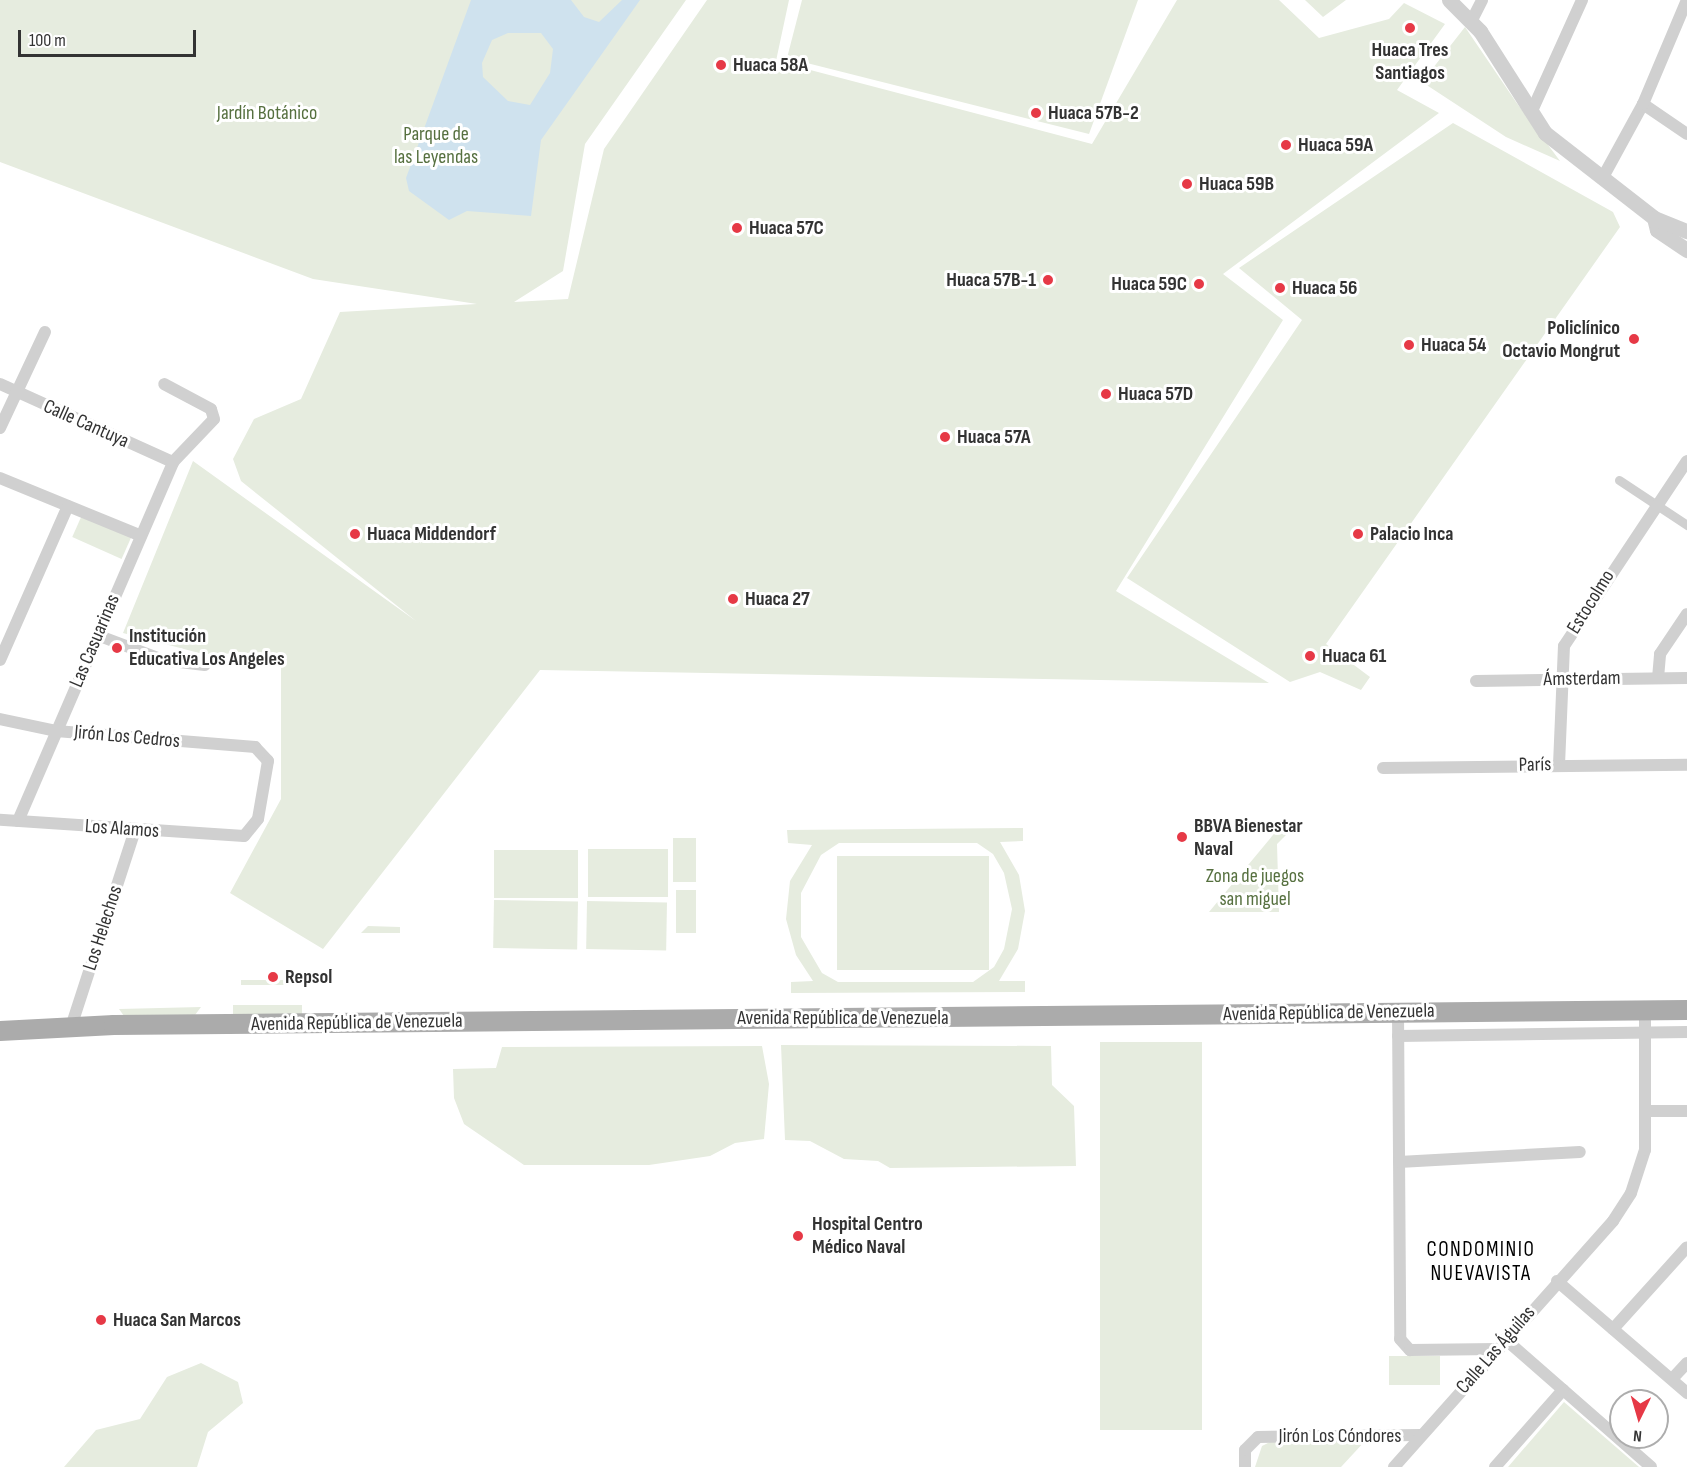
<!DOCTYPE html>
<meta charset="utf-8">
<style>
body{margin:0}
#map{position:relative;width:1687px;height:1467px;overflow:hidden;background:#fff;font-family:"Sofia Sans Condensed",sans-serif}
div>[style]{position:absolute}
.green>*{inset:0;background:#e6ecdf;transform-origin:0 0}
.water>*{inset:0;background:#cfe2ee}
.pedestrian>*{height:9px;margin:-4.5px;padding:0 4.5px;transform-origin:4.5px;border-radius:4.5px;background:#d0d0d0}
.minor>*{height:12px;margin:-6px;padding:0 6px;transform-origin:6px;border-radius:6px;background:#d0d0d0}
.tertiary>*{height:15px;margin:-7.5px;padding:0 7.5px;transform-origin:7.5px;border-radius:7.5px;background:#d0d0d0}
.primary>*{height:20px;margin:-10px;padding:0 10px;transform-origin:10px;border-radius:10px;background:#ababab}
.dots>*{width:16px;height:16px;translate:-50% -50%;box-sizing:border-box;border:3px solid #fff;border-radius:50%}
span{translate:-50% -50%;white-space:nowrap;text-align:center;line-height:1.15;-webkit-text-stroke:6px #fff;paint-order:stroke}
.poi-label{font-size:20px;color:#333;font-weight:700}
.left{translate:0 -50%;text-align:left}
.right{translate:-100% -50%;text-align:right}
.park-label{font-size:20px;color:#56703f}
.street-label{font-size:20px;color:#333}
.neighbourhood-label{font-size:21px;color:#000;letter-spacing:1.5px}
.north{position:absolute;left:1609px;top:1389px;width:60px;height:60px;box-sizing:border-box;background:#fff;border:2px solid #adadad;border-radius:50%;rotate:185deg;font-size:16px;font-weight:700;line-height:24px;text-align:center;color:#333}
.north::after{content:'';display:block;margin:auto;width:21px;height:27px;background:#e63946;clip-path:polygon(50% 0,100% 100%,50% 72%,0 100%)}
.scale{position:absolute;left:18px;top:30px;width:178px;height:27px;box-sizing:border-box;border:3px solid #333;border-top:0;padding-left:8px;font-size:18px;line-height:21px;white-space:nowrap;color:#333;-webkit-text-stroke:4px #fff;paint-order:stroke}
</style>
<div id="map">
<div class="green">
<i style="clip-path:polygon(0 0,686px 0,585px 144px,563px 271px,514px 302px,568px 299px,604px 149px,707px 0,789px 0,776px 61px,1092px 144px,1177px 0,1279px 0,1319px 38px,1389px 19px,1404px 3px,1445px 24px,1397px 90px,1439px 113px,1223px 274px,1283px 320px,1116px 591px,1269px 683px,540px 670px,323px 949px,230px 893px,281px 799px,281px 653px,203px 654px,123px 633px,193px 461px,416px 621px,241px 481px,233px 459px,254px 419px,301px 399px,340px 312px,477px 304px,313px 279px,0 162px)"></i>
<i style="clip-path:polygon(802px 0,1138px 0,1089px 134px,787px 58px)"></i>
<i style="clip-path:polygon(1305px 0,1346px 0,1323px 17px)"></i>
<i style="clip-path:polygon(1465px 27px,1516px 102px,1560px 161px,1506px 137px,1422px 82px)"></i>
<i style="clip-path:polygon(1453px 123px,1613px 212px,1620px 227px,1326px 644px,1370px 677px,1361px 690px,1320px 672px,1290px 682px,1127px 578px,1302px 320px,1239px 268px)"></i>
<i style="left:82px;top:515px;width:54px;height:24px;rotate:24deg"></i>
<i style="clip-path:polygon(evenodd,1023px 828px,1023px 841px,1000px 842px,1019px 875px,1025px 911px,1018px 949px,999px 981px,1025px 981px,1025px 992px,791px 993px,791px 982px,813px 981px,796px 955px,786px 919px,790px 881px,812px 845px,788px 843px,787px 830px,1023px 828px,839px 843px,977px 843px,993px 854px,1004px 873px,1012px 909px,1004px 949px,994px 967px,973px 982px,838px 982px,822px 973px,801px 937px,801px 893px,821px 855px,839px 843px)"></i>
<i style="clip-path:polygon(1278px 829px,1286px 835px,1277px 844px,1279px 912px,1209px 912px)"></i>
<i style="left:673px;top:838px;width:23px;height:44px"></i>
<i style="left:588px;top:849px;width:80px;height:48px"></i>
<i style="left:494px;top:850px;width:84px;height:48px"></i>
<i style="left:837px;top:856px;width:152px;height:114px"></i>
<i style="left:676px;top:890px;width:20px;height:43px"></i>
<i style="left:494px;top:900px;width:84px;height:48px;rotate:1deg"></i>
<i style="left:587px;top:901px;width:80px;height:48px;rotate:1deg"></i>
<i style="clip-path:polygon(368px 926px,400px 927px,400px 933px,361px 933px)"></i>
<i style="left:241px;top:980px;width:53px;height:5px"></i>
<i style="left:233px;top:1005px;width:69px;height:14px"></i>
<i style="clip-path:polygon(201px 1007px,195px 1015px,124px 1016px,119px 1009px)"></i>
<i style="left:1100px;top:1042px;width:102px;height:388px"></i>
<i style="clip-path:polygon(781px 1045px,1051px 1046px,1052px 1085px,1074px 1106px,1076px 1166px,890px 1168px,878px 1161px,844px 1159px,810px 1141px,785px 1140px)"></i>
<i style="clip-path:polygon(762px 1046px,769px 1084px,764px 1139px,735px 1143px,710px 1156px,649px 1165px,524px 1165px,464px 1124px,454px 1098px,453px 1069px,496px 1068px,502px 1047px)"></i>
<i style="left:1389px;top:1356px;width:51px;height:29px"></i>
<i style="clip-path:polygon(201px 1363px,238px 1382px,243px 1403px,208px 1432px,197px 1467px,64px 1467px,96px 1430px,140px 1419px,167px 1377px)"></i>
<i style="clip-path:polygon(1564px 1402px,1639px 1467px,1508px 1467px)"></i>
<i style="clip-path:polygon(1274px 1440px,1366px 1440px,1341px 1467px,1255px 1467px,1262px 1446px)"></i>
</div>
<div class="water">
<i style="clip-path:polygon(evenodd,471px 0,571px 0,584px 17px,599px 22px,622px 0,640px 0,541px 140px,531px 216px,467px 211px,449px 220px,409px 191px,406px 178px,471px 0,508px 33px,541px 33px,553px 49px,550px 73px,530px 105px,508px 101px,483px 77px,482px 63px,492px 40px,508px 33px)"></i>
</div>
<div class="pedestrian">
<i style="left:1619px;top:480px;width:82px;rotate:33.5deg"></i>
</div>
<div class="minor">
<i style="left:1472px;top:20px;width:22px;rotate:-63deg"></i>
<i style="left:1643px;top:104px;width:53px;rotate:34.3deg"></i>
<i style="left:1531px;top:113px;width:124px;rotate:-65.7deg"></i>
<i style="left:1602px;top:179px;width:85px;rotate:-61.3deg"></i>
<i style="left:1643px;top:104px;width:113px;rotate:-67.1deg"></i>
<i style="left:0;top:384px;width:190px;rotate:24.3deg"></i>
<i style="left:0;top:428px;width:106px;rotate:-64.9deg"></i>
<i style="left:0;top:478px;width:150px;rotate:22.3deg"></i>
<i style="left:97px;top:635px;width:71px;rotate:20.7deg"></i>
<i style="left:163px;top:660px;width:42px;rotate:6.8deg"></i>
<i style="left:0;top:660px;width:168px;rotate:-66.2deg"></i>
<i style="left:1658px;top:678px;width:24px;rotate:-85deg"></i>
<i style="left:1660px;top:654px;width:48px;rotate:-56deg"></i>
<i style="left:1476px;top:681px;width:211px;rotate:-0.8deg"></i>
<i style="left:0;top:719px;width:57px;rotate:12.1deg"></i>
<i style="left:56px;top:731px;width:200px;rotate:4.6deg"></i>
<i style="left:255px;top:747px;width:19px;rotate:47deg"></i>
<i style="left:268px;top:761px;width:59px;rotate:99.8deg"></i>
<i style="left:258px;top:819px;width:22px;rotate:129deg"></i>
<i style="left:244px;top:836px;width:245px;rotate:-176.2deg"></i>
<i style="left:1559px;top:765px;width:119px;rotate:-87.6deg"></i>
<i style="left:1564px;top:646px;width:222px;rotate:-56.4deg"></i>
<i style="left:1383px;top:768px;width:304px;rotate:-0.6deg"></i>
<i style="left:18px;top:821px;width:391px;rotate:-66.6deg"></i>
<i style="left:173px;top:462px;width:59px;rotate:-46.4deg"></i>
<i style="left:214px;top:419px;width:10px;rotate:-107deg"></i>
<i style="left:211px;top:409px;width:53px;rotate:-152deg"></i>
<i style="left:1398px;top:1012px;width:327px;rotate:89.6deg"></i>
<i style="left:1400px;top:1339px;width:15px;rotate:48deg"></i>
<i style="left:1410px;top:1350px;width:87px;rotate:-0.7deg"></i>
<i style="left:71px;top:1027px;width:207px;rotate:-72deg"></i>
<i style="left:1398px;top:1036px;width:289px;rotate:-0.8deg"></i>
<i style="left:1646px;top:1111px;width:41px"></i>
<i style="left:1399px;top:1162px;width:181px;rotate:-3.2deg"></i>
<i style="left:1557px;top:1281px;width:172px;rotate:40.7deg"></i>
<i style="left:1613px;top:1329px;width:110px;rotate:-47.9deg"></i>
<i style="left:1505px;top:1339px;width:194px;rotate:41.2deg"></i>
<i style="left:1672px;top:1379px;width:22px;rotate:-47deg"></i>
<i style="left:1245px;top:1467px;width:17px;rotate:-90deg"></i>
<i style="left:1245px;top:1450px;width:18px;rotate:-45deg"></i>
<i style="left:1258px;top:1437px;width:163px;rotate:-0.7deg"></i>
<i style="left:1394px;top:1467px;width:329px;rotate:-48.3deg"></i>
<i style="left:1613px;top:1221px;width:33px;rotate:-57deg"></i>
<i style="left:1631px;top:1193px;width:45px;rotate:-72deg"></i>
<i style="left:1645px;top:1150px;width:139px;rotate:-90deg"></i>
<i style="left:1495px;top:1467px;width:103px;rotate:-48.6deg"></i>
</div>
<div class="tertiary">
<i style="left:1449px;top:0;width:44px;rotate:45deg"></i>
<i style="left:1480px;top:31px;width:121px;rotate:57.5deg"></i>
<i style="left:1545px;top:133px;width:138px;rotate:37.9deg"></i>
<i style="left:1654px;top:218px;width:12px;rotate:76deg"></i>
<i style="left:1657px;top:230px;width:36px;rotate:34deg"></i>
<i style="left:1654px;top:218px;width:35px;rotate:22deg"></i>
</div>
<div class="primary">
<i style="left:0;top:1031px;width:114px;rotate:-3deg"></i>
<i style="left:114px;top:1025px;width:1573px;rotate:-0.55deg"></i>
</div>
<div class="dots">
<i style="left:1410px;top:28px;background:#e63946"></i>
<i style="left:721px;top:65px;background:#e63946"></i>
<i style="left:1036px;top:113px;background:#e63946"></i>
<i style="left:1286px;top:145px;background:#e63946"></i>
<i style="left:1187px;top:184px;background:#e63946"></i>
<i style="left:737px;top:228px;background:#e63946"></i>
<i style="left:1048px;top:280px;background:#e63946"></i>
<i style="left:1199px;top:284px;background:#e63946"></i>
<i style="left:1280px;top:288px;background:#e63946"></i>
<i style="left:1634px;top:339px;background:#e63946"></i>
<i style="left:1409px;top:345px;background:#e63946"></i>
<i style="left:1106px;top:394px;background:#e63946"></i>
<i style="left:945px;top:437px;background:#e63946"></i>
<i style="left:355px;top:534px;background:#e63946"></i>
<i style="left:1358px;top:534px;background:#e63946"></i>
<i style="left:733px;top:599px;background:#e63946"></i>
<i style="left:117px;top:648px;background:#e63946"></i>
<i style="left:1310px;top:656px;background:#e63946"></i>
<i style="left:1182px;top:837px;background:#e63946"></i>
<i style="left:273px;top:977px;background:#e63946"></i>
<i style="left:798px;top:1236px;background:#e63946"></i>
<i style="left:101px;top:1320px;background:#e63946"></i>
</div>
<div class="poi-label">
<span style="left:1410px;top:62px">Huaca Tres<br>Santiagos</span>
<span class="left" style="left:733px;top:65px">Huaca 58A</span>
<span class="left" style="left:1048px;top:113px">Huaca 57B-2</span>
<span class="left" style="left:1298px;top:145px">Huaca 59A</span>
<span class="left" style="left:1199px;top:184px">Huaca 59B</span>
<span class="left" style="left:749px;top:228px">Huaca 57C</span>
<span class="right" style="left:1036px;top:280px">Huaca 57B-1</span>
<span class="right" style="left:1187px;top:284px">Huaca 59C</span>
<span class="left" style="left:1292px;top:288px">Huaca 56</span>
<span class="right" style="left:1620px;top:340px">Policlínico<br>Octavio Mongrut</span>
<span class="left" style="left:1421px;top:345px">Huaca 54</span>
<span class="left" style="left:1118px;top:394px">Huaca 57D</span>
<span class="left" style="left:957px;top:437px">Huaca 57A</span>
<span class="left" style="left:367px;top:534px">Huaca Middendorf</span>
<span class="left" style="left:1370px;top:534px">Palacio Inca</span>
<span class="left" style="left:745px;top:599px">Huaca 27</span>
<span class="left" style="left:129px;top:648px">Institución<br>Educativa Los Angeles</span>
<span class="left" style="left:1322px;top:656px">Huaca 61</span>
<span class="left" style="left:1194px;top:838px">BBVA Bienestar<br>Naval</span>
<span class="left" style="left:285px;top:977px">Repsol</span>
<span class="left" style="left:812px;top:1236px">Hospital Centro<br>Médico Naval</span>
<span class="left" style="left:113px;top:1320px">Huaca San Marcos</span>
</div>
<div class="park-label">
<span style="left:267px;top:113px">Jardín Botánico</span>
<span style="left:436px;top:146px">Parque de<br>las Leyendas</span>
<span style="left:1255px;top:888px">Zona de juegos<br>san miguel</span>
</div>
<div class="street-label">
<span style="left:86px;top:424px;rotate:24deg">Calle Cantuya</span>
<span style="left:1591px;top:602px;rotate:-58deg">Estocolmo</span>
<span style="left:95px;top:641px;rotate:-67deg">Las Casuarinas</span>
<span style="left:1582px;top:679px;rotate:-1deg">Ámsterdam</span>
<span style="left:127px;top:737px;rotate:5deg">Jirón Los Cedros</span>
<span style="left:1535px;top:765px;rotate:-1deg">París</span>
<span style="left:122px;top:829px;rotate:4deg">Los Alamos</span>
<span style="left:103px;top:928px;rotate:-72deg">Los Helechos</span>
<span style="left:1329px;top:1013px;rotate:-1deg">Avenida República de Venezuela</span>
<span style="left:843px;top:1018px">Avenida República de Venezuela</span>
<span style="left:357px;top:1023px;rotate:-1deg">Avenida República de Venezuela</span>
<span style="left:1496px;top:1350px;rotate:-49deg">Calle Las Águilas</span>
<span style="left:1340px;top:1436px">Jirón Los Cóndores</span>
</div>
<div class="neighbourhood-label">
<span style="left:1481px;top:1262px">CONDOMINIO<br>NUEVAVISTA</span>
</div>
<div class="north">N</div>
<div class="scale">100 m</div>
</div>
